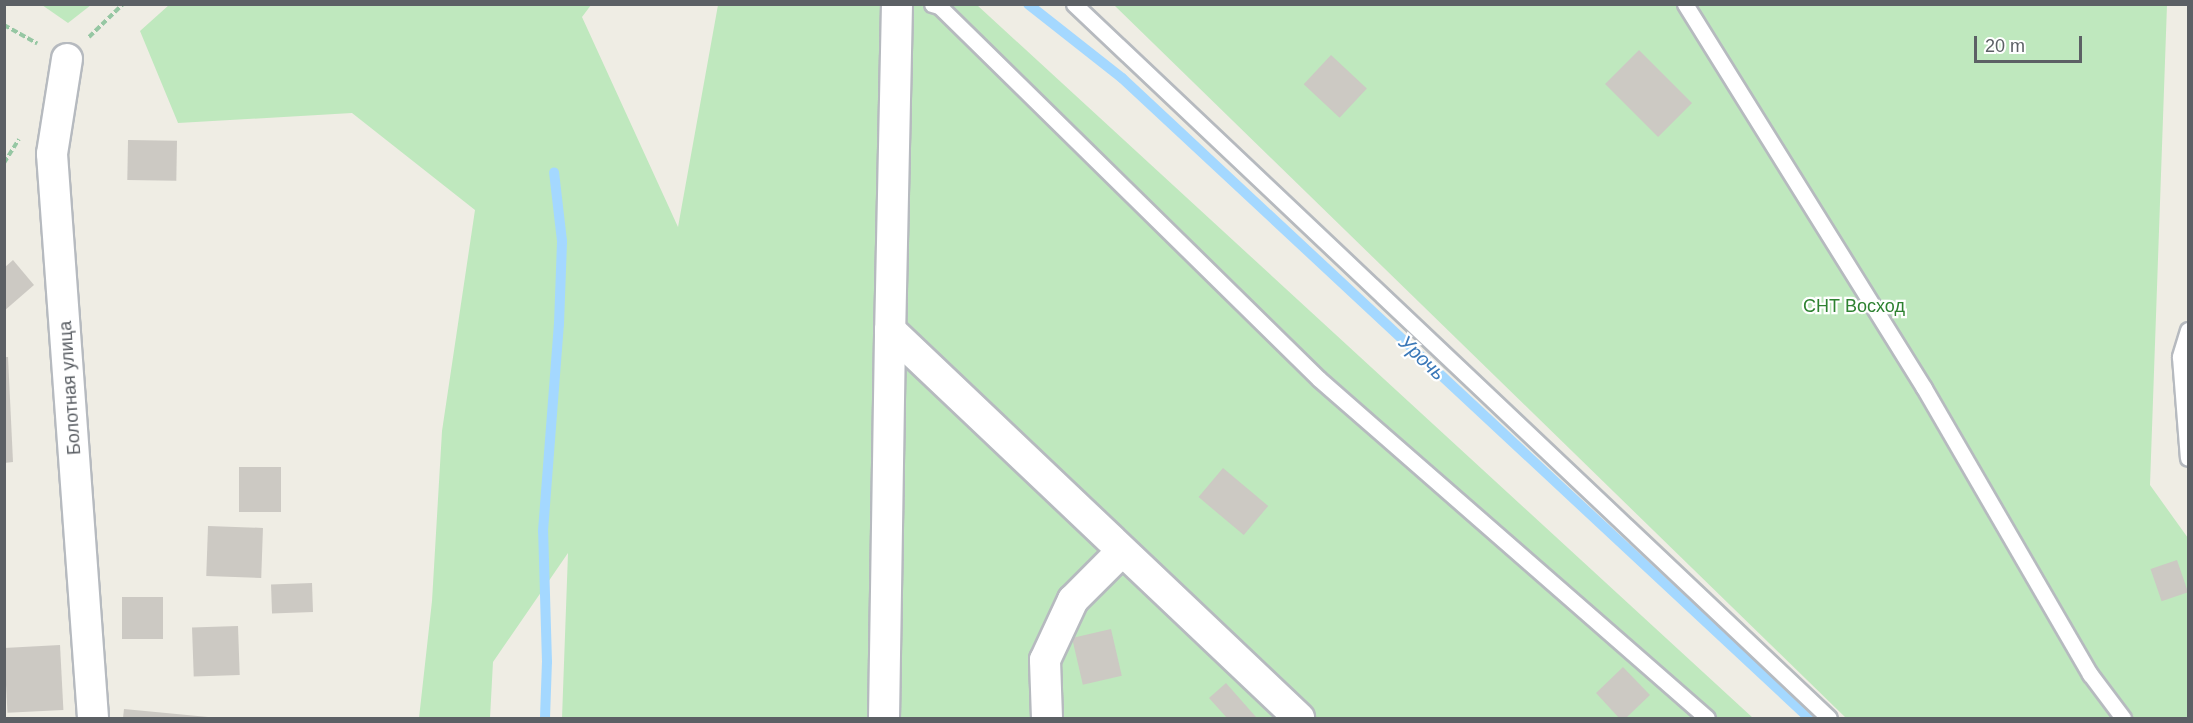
<!DOCTYPE html>
<meta charset="utf-8">
<style>
body{margin:0}
#map{position:relative;width:2193px;height:723px;overflow:hidden;background:#efede4;font-family:Arial,sans-serif}
div>[style]{position:absolute}
.green>*{inset:0;background:#bfe8be}
.stream>*{height:10px;margin:-5px;padding:0 5px;transform-origin:5px;border-radius:5px;background:#a4d8ff}
.building>*{inset:0;background:#ccc9c3;transform-origin:0 0}
.path>*{height:4px;margin-top:-2px;transform-origin:0;background:repeating-linear-gradient(90deg,#96c7a3 0 6px,transparent 0 9px)}
.roads{filter:drop-shadow(2px 0 #b6babf) drop-shadow(-2px 0 #b6babf) drop-shadow(0 2px #b6babf) drop-shadow(0 -2px #b6babf)}
.lane>*{height:15px;margin:-7.5px;padding:0 7.5px;transform-origin:7.5px;border-radius:7.5px;background:#fff}
.street>*{height:30px;margin:-15px;padding:0 15px;transform-origin:15px;border-radius:15px;background:#fff}
span{translate:-50% -50%;white-space:nowrap;text-align:center;line-height:1.15;-webkit-text-stroke:4.5px #fff;paint-order:stroke}
.park-label{font-size:18px;color:#2e8231}
.street-label{font-size:18px;color:#5c6065}
.water-label{font-size:20px;color:#3a78b8;font-style:italic}
.frame{position:absolute;inset:0;border:6px solid #5c6065;pointer-events:none}
.scale{position:absolute;left:1974px;top:36px;width:108px;height:27px;box-sizing:border-box;border:3px solid #5c6065;border-top:0;padding-left:8px;font-size:18px;line-height:21px;white-space:nowrap;color:#5c6065;-webkit-text-stroke:4px #fff;paint-order:stroke}
</style>
<div id="map">
<div class="green">
<i style="clip-path:polygon(42px 5px,91px 5px,68px 23px)"></i>
<i style="clip-path:polygon(169px 5px,591px 5px,582px 17px,678px 227px,718px 5px,977px 5px,1753px 718px,562px 718px,568px 553px,493px 662px,490px 718px,419px 718px,432px 601px,442px 431px,475px 210px,352px 113px,178px 123px,140px 31px)"></i>
<i style="clip-path:polygon(1114px 5px,2167px 5px,2150px 485px,2188px 538px,2188px 718px,1846px 718px)"></i>
</div>
<div class="stream">
<i style="left:1028px;top:4px;width:120px;rotate:38.2deg"></i>
<i style="left:1122px;top:78px;width:939px;rotate:42.97deg"></i>
<i style="left:545px;top:718px;width:56px;rotate:-88deg"></i>
<i style="left:547px;top:662px;width:131px;rotate:-91.7deg"></i>
<i style="left:543px;top:531px;width:208px;rotate:-85.6deg"></i>
<i style="left:559px;top:324px;width:83px;rotate:-87.9deg"></i>
<i style="left:562px;top:241px;width:69px;rotate:-96.6deg"></i>
</div>
<div class="building">
<i style="left:1639px;top:50px;width:75px;height:48px;rotate:45deg"></i>
<i style="left:1331px;top:55px;width:49px;height:40px;rotate:43deg"></i>
<i style="left:128px;top:140px;width:49px;height:40px;rotate:1deg"></i>
<i style="clip-path:polygon(13px 260px,34px 285px,4px 311px,4px 268px)"></i>
<i style="clip-path:polygon(4px 357px,8px 357px,13px 462px,4px 463px)"></i>
<i style="left:239px;top:467px;width:42px;height:45px"></i>
<i style="left:1223px;top:468px;width:59px;height:38px;rotate:40deg"></i>
<i style="left:208px;top:526px;width:55px;height:50px;rotate:2deg"></i>
<i style="left:2177px;top:560px;width:34px;height:28px;rotate:71deg"></i>
<i style="left:312px;top:583px;width:29px;height:41px;rotate:88deg"></i>
<i style="left:122px;top:597px;width:41px;height:42px"></i>
<i style="left:238px;top:626px;width:49px;height:46px;rotate:88deg"></i>
<i style="left:1111px;top:629px;width:48px;height:40px;rotate:77deg"></i>
<i style="left:60px;top:645px;width:65px;height:56px;rotate:87deg"></i>
<i style="clip-path:polygon(1623px 667px,1650px 695px,1626px 718px,1619px 718px,1596px 693px)"></i>
<i style="clip-path:polygon(1226px 683px,1256px 717px,1255px 718px,1227px 718px,1209px 698px)"></i>
<i style="clip-path:polygon(124px 709px,208px 717px,207px 718px,123px 718px)"></i>
</div>
<div class="path">
<i style="left:4px;top:25px;width:38px;rotate:29deg"></i>
<i style="left:89px;top:37px;width:47px;rotate:-44.1deg"></i>
<i style="left:4px;top:163px;width:28px;rotate:-58deg"></i>
</div>
<div class="roads">
<div class="lane">
<i style="left:932px;top:4px;width:7px;rotate:16deg"></i>
<i style="left:939px;top:6px;width:532px;rotate:44.47deg"></i>
<i style="left:1319px;top:379px;width:515px;rotate:41.14deg"></i>
<i style="left:1074px;top:4px;width:1039px;rotate:43.4deg"></i>
<i style="left:1685px;top:4px;width:452px;rotate:58.1deg"></i>
<i style="left:1924px;top:388px;width:331px;rotate:59.9deg"></i>
<i style="left:2090px;top:674px;width:55px;rotate:53.1deg"></i>
<i style="left:2188px;top:330px;width:28px;rotate:107deg"></i>
<i style="left:2180px;top:357px;width:101px;rotate:85.5deg"></i>
</div>
<div class="street">
<i style="left:897px;top:4px;width:326px;rotate:91.2deg"></i>
<i style="left:890px;top:330px;width:564px;rotate:43.49deg"></i>
<i style="left:67px;top:59px;width:96px;rotate:99deg"></i>
<i style="left:52px;top:154px;width:565px;rotate:85.84deg"></i>
<i style="left:884px;top:718px;width:388px;rotate:-89.1deg"></i>
<i style="left:1047px;top:718px;width:58px;rotate:-92deg"></i>
<i style="left:1045px;top:660px;width:66px;rotate:-65deg"></i>
<i style="left:1073px;top:600px;width:69px;rotate:-45deg"></i>
</div>
</div>
<div class="park-label">
<span style="left:1854px;top:306px">СНТ Восход</span>
</div>
<div class="street-label">
<span style="left:70px;top:388px;rotate:-94deg">Болотная улица</span>
</div>
<div class="water-label">
<span style="left:1422px;top:358px;rotate:43deg">Урочь</span>
</div>
<div class="frame"></div>
<div class="scale">20 m</div>
</div>
